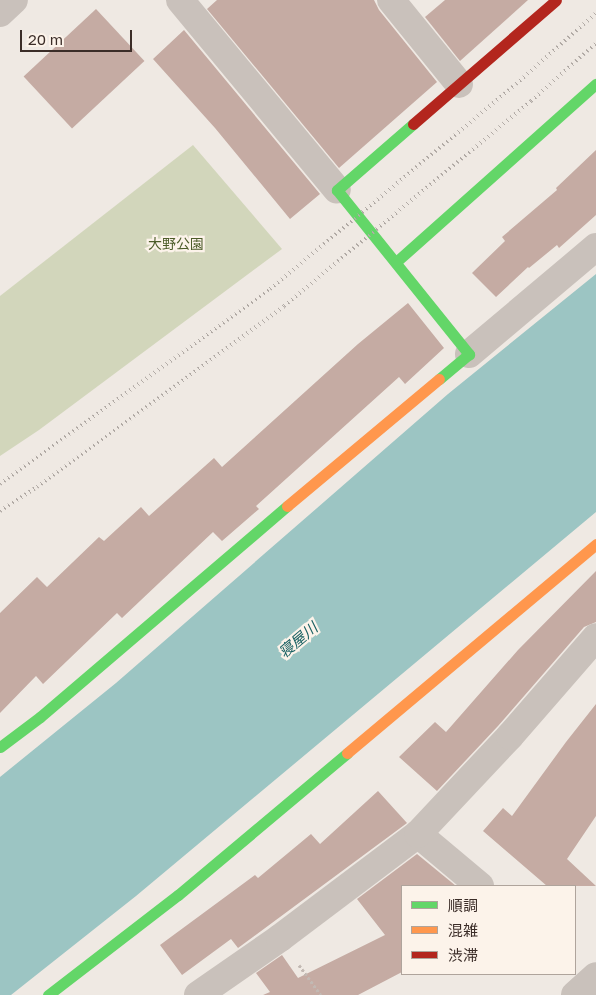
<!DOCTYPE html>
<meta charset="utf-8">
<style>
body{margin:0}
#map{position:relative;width:596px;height:995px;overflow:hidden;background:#efe9e3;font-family:"Golos Text","Noto Sans JP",sans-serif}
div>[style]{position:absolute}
.green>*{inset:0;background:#d2d6bb}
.water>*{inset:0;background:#9cc5c3}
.building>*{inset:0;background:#c5aba3;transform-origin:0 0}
.path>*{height:3px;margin-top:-1.5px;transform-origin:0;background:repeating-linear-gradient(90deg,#c2b9b3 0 2.5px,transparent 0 5px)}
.street>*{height:28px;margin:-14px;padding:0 14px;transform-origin:14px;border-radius:14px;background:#c9c1bb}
.fast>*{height:11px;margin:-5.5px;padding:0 5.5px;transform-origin:5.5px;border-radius:5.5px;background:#63d668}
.slow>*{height:11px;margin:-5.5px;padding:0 5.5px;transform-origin:5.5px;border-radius:5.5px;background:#ff974d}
.jam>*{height:11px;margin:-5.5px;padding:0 5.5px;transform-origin:5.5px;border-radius:5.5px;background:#b3261e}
.rail>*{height:4px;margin-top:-2px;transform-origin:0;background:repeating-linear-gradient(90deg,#b1aaa5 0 1px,transparent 0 5px)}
span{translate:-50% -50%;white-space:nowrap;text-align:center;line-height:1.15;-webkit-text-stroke:4.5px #fcf3ea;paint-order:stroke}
.park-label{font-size:14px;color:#4c5c29}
.water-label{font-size:15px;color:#196062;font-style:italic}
.legend{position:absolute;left:401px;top:885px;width:175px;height:90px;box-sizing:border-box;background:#fcf3ea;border:1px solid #afa49c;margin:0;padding:6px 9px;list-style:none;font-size:15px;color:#3b2d28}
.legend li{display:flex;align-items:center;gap:10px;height:25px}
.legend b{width:25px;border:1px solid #afa49c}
.scale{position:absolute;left:20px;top:30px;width:112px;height:22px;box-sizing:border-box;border:2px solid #3b2d28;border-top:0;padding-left:6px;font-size:15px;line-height:18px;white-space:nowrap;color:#3b2d28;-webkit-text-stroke:4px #fcf3ea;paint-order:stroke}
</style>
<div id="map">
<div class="green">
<i style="clip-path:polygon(193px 145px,282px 249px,39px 430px,0 456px,0 296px)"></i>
</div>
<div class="water">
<i style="clip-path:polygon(596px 274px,596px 512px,136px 896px,11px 995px,0 995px,0 777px,116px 683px,448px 394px)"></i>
</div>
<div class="building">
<i style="clip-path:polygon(217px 0,374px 0,379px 10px,437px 82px,339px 168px,207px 9px)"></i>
<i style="clip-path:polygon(445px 0,528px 0,460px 61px,425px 17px)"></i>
<i style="left:96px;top:9px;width:71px;height:99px;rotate:47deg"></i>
<i style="clip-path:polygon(184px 30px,320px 194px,290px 219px,215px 128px,153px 59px)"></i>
<i style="clip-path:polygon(596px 150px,596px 215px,559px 248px,557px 245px,529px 268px,528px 267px,496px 297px,472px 273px,505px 241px,502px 237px,557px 190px,556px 188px)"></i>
<i style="clip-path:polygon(408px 303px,444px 348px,405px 384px,399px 377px,256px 506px,259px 509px,222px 541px,213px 532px,122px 618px,117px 613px,43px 684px,36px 676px,0 713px,0 613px,37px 577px,47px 587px,99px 537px,104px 541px,141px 507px,149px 516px,214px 458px,222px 467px,358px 344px)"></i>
<i style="clip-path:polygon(596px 571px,596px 622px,584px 627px,498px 726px,437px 791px,399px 757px,435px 722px,446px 732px,518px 650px)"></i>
<i style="clip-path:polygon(596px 704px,596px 816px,567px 859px,596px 886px,547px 886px,483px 831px,503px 808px,512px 816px,566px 742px)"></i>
<i style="clip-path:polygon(378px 791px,407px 823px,238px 948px,231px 939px,182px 975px,160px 945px,255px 875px,258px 878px,311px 834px,320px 844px)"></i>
<i style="clip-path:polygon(417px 854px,456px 886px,402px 886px,402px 972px,358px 995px,263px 995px,270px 992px,256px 973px,282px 955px,298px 978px,385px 935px,357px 899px)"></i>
</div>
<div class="path">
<i style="left:299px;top:965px;width:37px;rotate:54deg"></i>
</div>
<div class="street">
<i style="left:180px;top:0;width:246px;rotate:50.4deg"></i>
<i style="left:391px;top:0;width:108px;rotate:51deg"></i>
<i style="left:0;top:13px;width:19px;rotate:-43deg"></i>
<i style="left:469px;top:354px;width:166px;rotate:-40.1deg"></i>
<i style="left:418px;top:834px;width:81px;rotate:40deg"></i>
<i style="left:198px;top:995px;width:100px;rotate:-34.8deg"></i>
<i style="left:280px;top:938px;width:173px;rotate:-37deg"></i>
<i style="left:418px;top:834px;width:134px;rotate:-46.8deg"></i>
<i style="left:510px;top:736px;width:131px;rotate:-49deg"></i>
<i style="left:575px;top:995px;width:28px;rotate:-42deg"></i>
</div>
<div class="fast">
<i style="left:413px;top:124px;width:101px;rotate:139deg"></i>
<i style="left:337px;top:190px;width:211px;rotate:51.2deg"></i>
<i style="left:469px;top:354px;width:39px;rotate:140deg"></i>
<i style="left:396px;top:262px;width:268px;rotate:-41.7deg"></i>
<i style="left:0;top:747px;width:50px;rotate:-36.9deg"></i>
<i style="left:40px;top:717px;width:325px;rotate:-40.5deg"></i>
<i style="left:48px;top:995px;width:164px;rotate:-37.6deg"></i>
<i style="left:178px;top:895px;width:221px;rotate:-40deg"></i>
</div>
<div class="slow">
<i style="left:287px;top:506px;width:198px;rotate:-39.9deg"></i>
<i style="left:347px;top:753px;width:325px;rotate:-40deg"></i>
</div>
<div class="jam">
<i style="left:413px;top:124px;width:189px;rotate:-40.9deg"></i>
</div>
<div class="rail">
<i style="left:0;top:484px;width:333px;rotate:-35.8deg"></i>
<i style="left:270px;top:289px;width:320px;rotate:-39.8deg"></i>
<i style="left:516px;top:84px;width:107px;rotate:-41.6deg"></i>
<i style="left:0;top:511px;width:44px;rotate:-33deg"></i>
<i style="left:37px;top:487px;width:306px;rotate:-36.2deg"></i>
<i style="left:284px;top:306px;width:321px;rotate:-39.7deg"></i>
<i style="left:531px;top:101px;width:87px;rotate:-41.7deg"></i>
</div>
<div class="park-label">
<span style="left:176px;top:244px">大野公園</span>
</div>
<div class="water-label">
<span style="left:298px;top:640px;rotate:-40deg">寝屋川</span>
</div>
<ul class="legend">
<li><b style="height:6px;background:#63d668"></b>順調</li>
<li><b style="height:6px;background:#ff974d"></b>混雑</li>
<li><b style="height:6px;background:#b3261e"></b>渋滞</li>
</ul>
<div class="scale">20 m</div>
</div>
